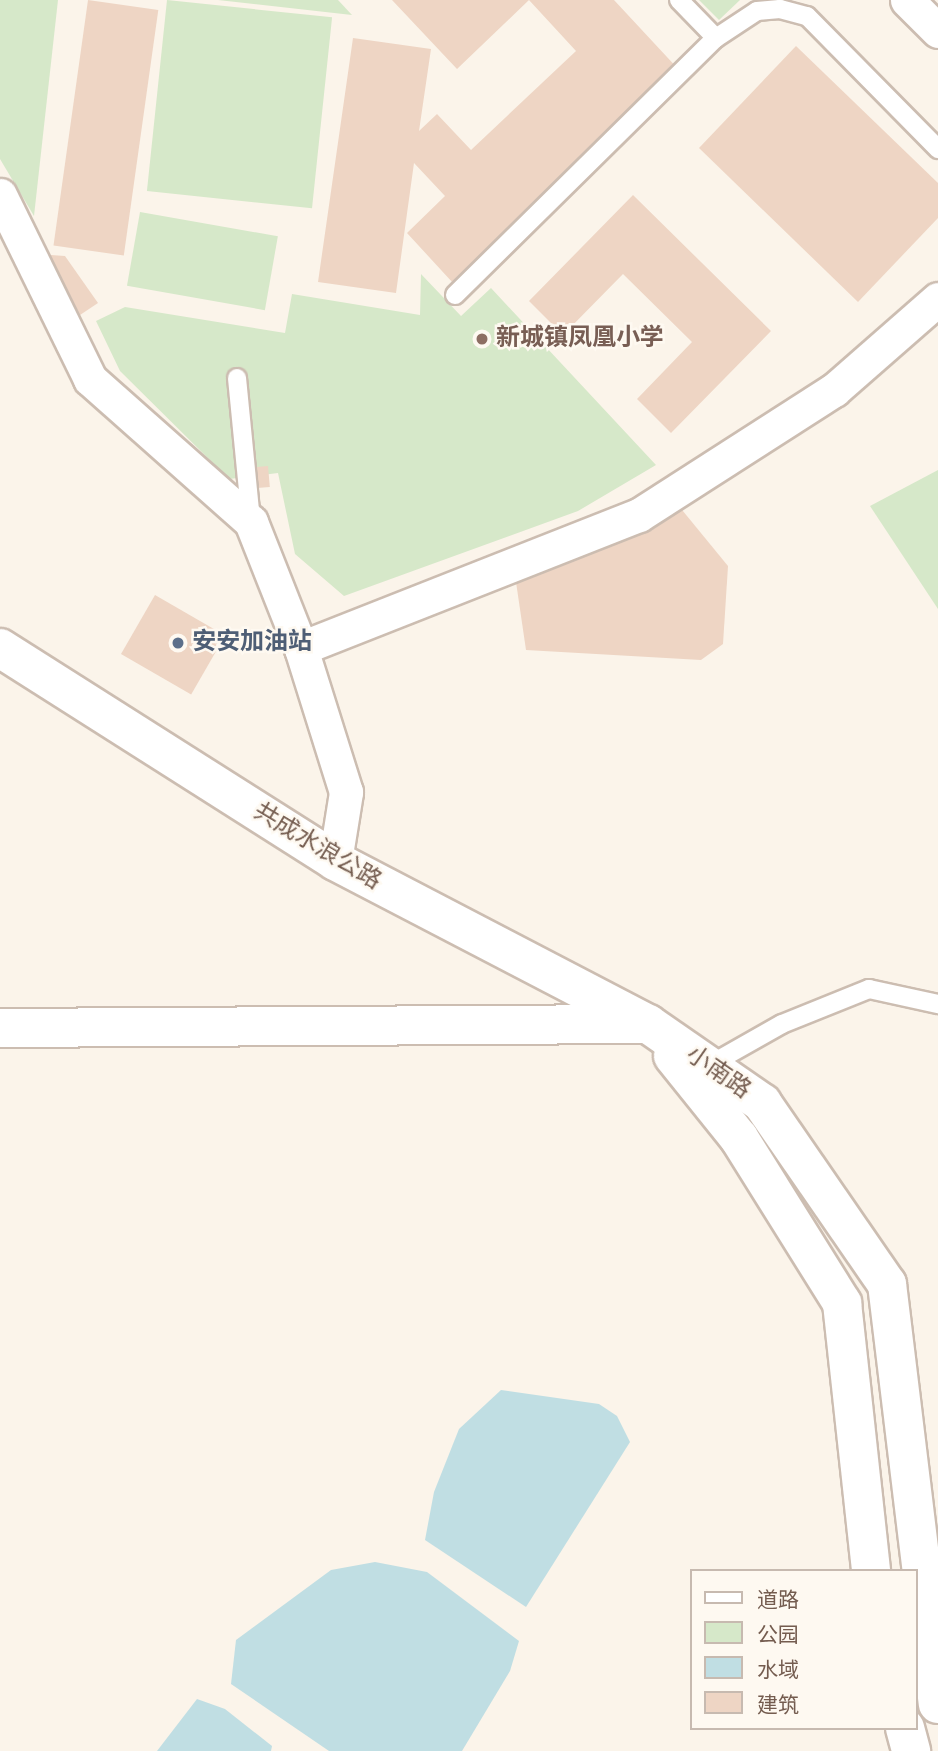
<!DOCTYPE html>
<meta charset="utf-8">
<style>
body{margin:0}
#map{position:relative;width:938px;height:1751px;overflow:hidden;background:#fbf4ea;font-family:"Alegreya Sans","Noto Sans SC",sans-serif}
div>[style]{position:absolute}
.green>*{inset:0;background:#d6e8c9;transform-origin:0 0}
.water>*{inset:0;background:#c0dee3}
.building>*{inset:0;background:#eed5c4;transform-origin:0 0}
.roads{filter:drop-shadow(2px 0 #ccbdb1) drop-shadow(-2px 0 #ccbdb1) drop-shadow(0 2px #ccbdb1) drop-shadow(0 -2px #ccbdb1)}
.lane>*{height:18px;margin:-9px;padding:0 9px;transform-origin:9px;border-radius:9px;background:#fff}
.street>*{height:33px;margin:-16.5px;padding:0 16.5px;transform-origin:16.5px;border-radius:16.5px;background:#fff}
.secondary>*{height:38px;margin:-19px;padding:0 19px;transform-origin:19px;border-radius:19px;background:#fff}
.dots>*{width:19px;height:19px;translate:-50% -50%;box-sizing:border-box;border:4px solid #fef9f1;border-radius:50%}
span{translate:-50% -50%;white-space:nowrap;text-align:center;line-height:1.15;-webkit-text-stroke:5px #fef9f1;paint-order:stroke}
.education-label{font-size:24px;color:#785e54;font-weight:700}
.left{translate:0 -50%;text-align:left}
.service-label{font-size:24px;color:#4e5e75;font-weight:700}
.street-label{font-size:24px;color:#745c4f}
.legend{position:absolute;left:690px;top:1569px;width:228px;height:161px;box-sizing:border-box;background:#fef9f1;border:2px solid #c7bab0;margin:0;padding:9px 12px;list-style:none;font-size:21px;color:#745c4f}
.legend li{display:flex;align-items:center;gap:14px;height:35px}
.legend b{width:35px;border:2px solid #c7bab0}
</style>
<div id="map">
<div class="green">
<i style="clip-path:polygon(0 0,58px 0,34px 216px,0 159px)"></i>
<i style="left:167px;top:0;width:166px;height:192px;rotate:6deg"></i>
<i style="clip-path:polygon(218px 0,338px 0,352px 15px)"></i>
<i style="clip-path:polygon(699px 0,740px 0,719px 20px)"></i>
<i style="left:140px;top:212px;width:140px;height:75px;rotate:10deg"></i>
<i style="clip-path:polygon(421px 274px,461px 316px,491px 288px,656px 465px,578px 511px,344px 596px,295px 554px,278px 473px,229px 479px,120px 371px,96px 321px,125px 307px,285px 333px,292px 294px,420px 315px)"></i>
<i style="clip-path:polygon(938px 470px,938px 609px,870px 506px)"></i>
</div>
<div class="water">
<i style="clip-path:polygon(501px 1390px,599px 1404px,617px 1416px,630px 1442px,526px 1607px,425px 1540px,434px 1492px,459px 1429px)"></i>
<i style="clip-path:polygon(375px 1562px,427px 1572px,519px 1641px,510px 1671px,462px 1751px,329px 1751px,231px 1684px,236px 1640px,331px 1570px)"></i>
<i style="clip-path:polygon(197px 1699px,225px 1709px,272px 1746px,271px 1751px,157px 1751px)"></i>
</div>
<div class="building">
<i style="left:88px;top:0;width:71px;height:248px;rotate:8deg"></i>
<i style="clip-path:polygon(392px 0,614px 0,680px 71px,453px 283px,407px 233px,445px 196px,414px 163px,396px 293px,318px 282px,353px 38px,431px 49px,419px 131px,437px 114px,471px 150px,576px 51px,529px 0,457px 69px)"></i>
<i style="clip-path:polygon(796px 46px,938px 183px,938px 218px,858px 302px,699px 148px)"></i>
<i style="clip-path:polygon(633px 195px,771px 331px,671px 433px,637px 399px,692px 342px,623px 274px,563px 335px,529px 301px)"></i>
<i style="clip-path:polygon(37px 254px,65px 256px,98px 303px,80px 315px)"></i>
<i style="left:268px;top:466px;width:21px;height:32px;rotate:85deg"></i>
<i style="clip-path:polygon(678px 505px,728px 566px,723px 644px,701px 660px,526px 650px,516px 582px)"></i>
<i style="left:155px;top:595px;width:81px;height:68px;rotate:30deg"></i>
</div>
<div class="roads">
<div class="lane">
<i style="left:679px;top:0;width:53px;rotate:45.8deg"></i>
<i style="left:455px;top:295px;width:366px;rotate:-44.6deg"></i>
<i style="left:716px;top:38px;width:49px;rotate:-33.4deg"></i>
<i style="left:757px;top:11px;width:23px;rotate:-5deg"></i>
<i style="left:780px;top:9px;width:28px;rotate:15deg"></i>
<i style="left:807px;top:16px;width:187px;rotate:45.4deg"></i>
<i style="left:237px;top:378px;width:145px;rotate:84.4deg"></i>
<i style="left:706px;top:1067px;width:87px;rotate:-29.5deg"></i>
<i style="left:782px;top:1024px;width:94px;rotate:-21.9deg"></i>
<i style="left:869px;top:989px;width:71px;rotate:12.3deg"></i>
</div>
<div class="street">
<i style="left:907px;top:0;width:44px;rotate:45deg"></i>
<i style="left:0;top:195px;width:205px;rotate:63.9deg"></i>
<i style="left:90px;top:379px;width:215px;rotate:41.6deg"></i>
<i style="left:251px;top:522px;width:136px;rotate:68.4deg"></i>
<i style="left:335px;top:861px;width:70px;rotate:-80.9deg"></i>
<i style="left:346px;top:792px;width:151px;rotate:-107.4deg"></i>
<i style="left:301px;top:648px;width:363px;rotate:-21.5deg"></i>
<i style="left:639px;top:515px;width:232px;rotate:-32.7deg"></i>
<i style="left:834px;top:390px;width:138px;rotate:-41.2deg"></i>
</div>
<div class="secondary">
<i style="left:0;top:648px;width:397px;rotate:32.4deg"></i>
<i style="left:335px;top:861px;width:353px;rotate:27.5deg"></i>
<i style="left:648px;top:1024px;width:139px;rotate:34.7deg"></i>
<i style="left:762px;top:1103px;width:220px;rotate:55.4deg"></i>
<i style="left:887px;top:1284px;width:423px;rotate:83.1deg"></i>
<i style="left:0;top:1028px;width:642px;rotate:-0.36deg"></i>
<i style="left:673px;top:1056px;width:105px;rotate:51.2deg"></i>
<i style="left:739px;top:1138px;width:195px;rotate:58deg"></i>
<i style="left:842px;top:1303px;width:270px;rotate:83.8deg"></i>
<i style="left:905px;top:1728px;width:24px;rotate:75deg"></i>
</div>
</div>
<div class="dots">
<i style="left:482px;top:339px;background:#8d6e63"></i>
<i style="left:178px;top:643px;background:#5c6f8a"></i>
</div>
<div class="education-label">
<span class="left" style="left:496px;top:339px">新城镇凤凰小学</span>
</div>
<div class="service-label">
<span class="left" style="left:192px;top:643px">安安加油站</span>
</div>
<div class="street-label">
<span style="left:317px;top:847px;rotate:31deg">共成水浪公路</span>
<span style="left:718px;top:1073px;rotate:35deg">小南路</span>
</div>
<ul class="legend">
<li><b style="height:9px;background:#fff"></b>道路</li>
<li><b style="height:19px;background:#d6e8c9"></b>公园</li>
<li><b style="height:19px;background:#c0dee3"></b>水域</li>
<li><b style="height:19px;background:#eed5c4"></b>建筑</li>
</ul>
</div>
